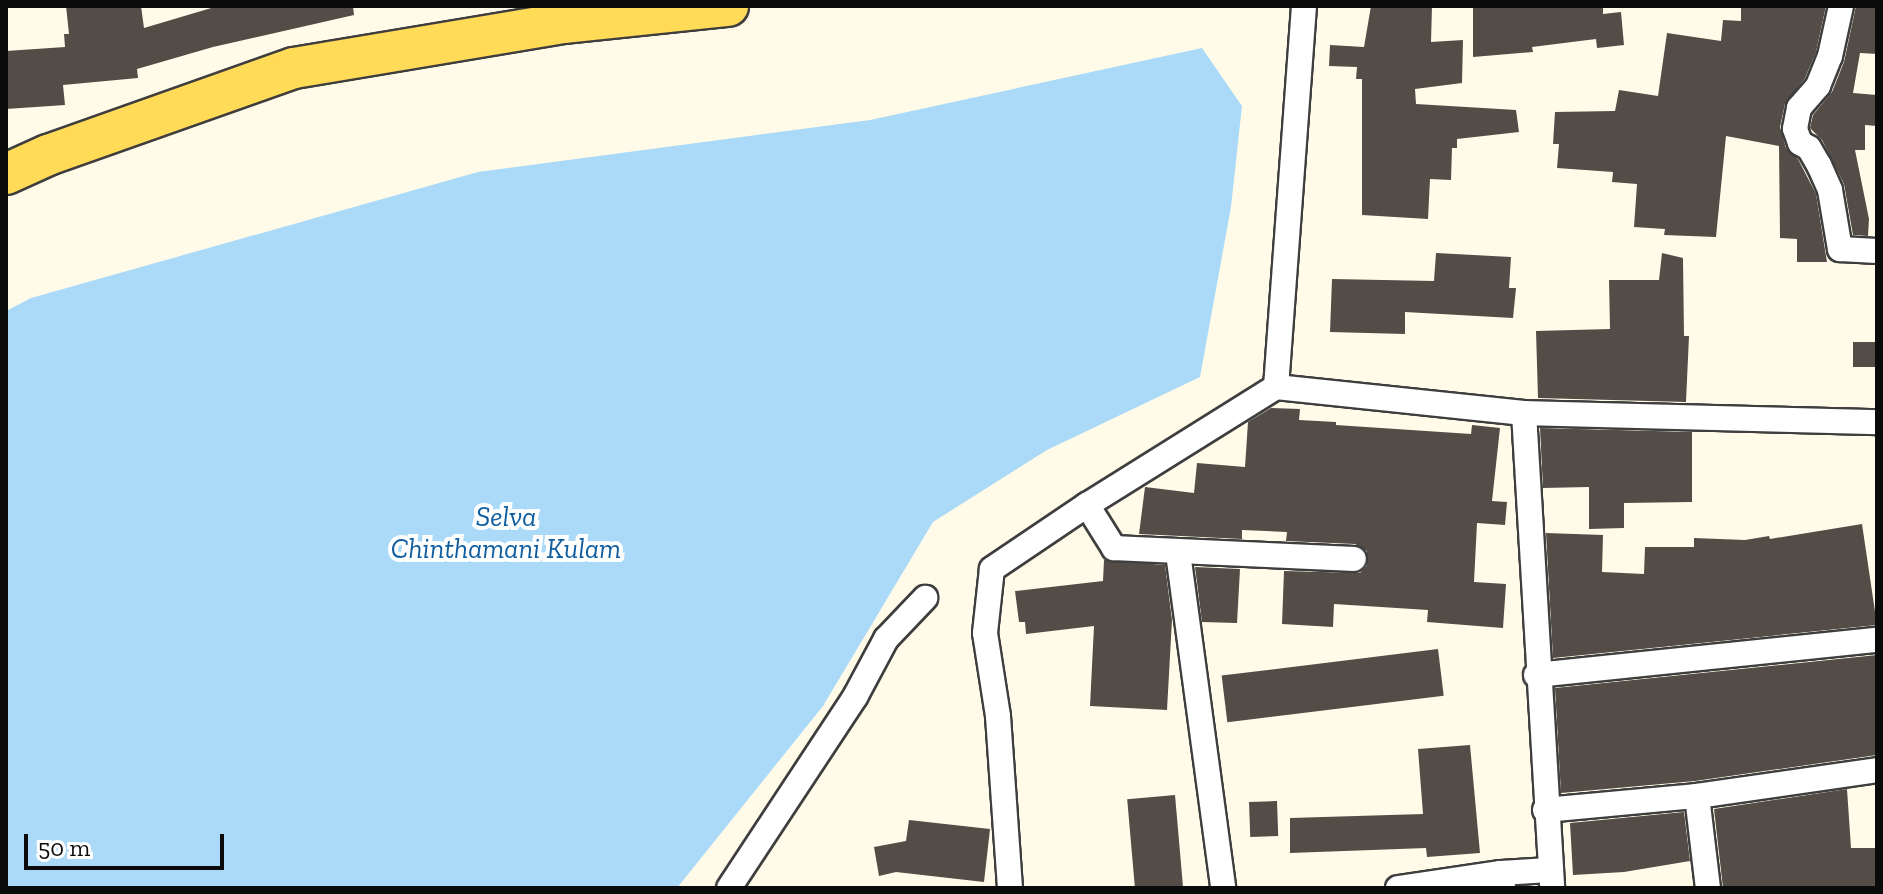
<!DOCTYPE html>
<style>
body{margin:0}
#map{position:relative;width:1883px;height:894px;overflow:hidden;background:#fffbe8;font-family:"Zilla Slab",serif}
div>[style]{position:absolute}
.water>*{inset:0;background:#abdaf9}
.building>*{inset:0;background:#544c47;transform-origin:0 0}
.roads{filter:drop-shadow(2px 0 #3e3e3e) drop-shadow(-2px 0 #3e3e3e) drop-shadow(0 2px #3e3e3e) drop-shadow(0 -2px #3e3e3e)}
.street>*{height:24px;margin:-12px;padding:0 12px;transform-origin:12px;border-radius:12px;background:#fff}
.primary>*{height:40px;margin:-20px;padding:0 20px;transform-origin:20px;border-radius:20px;background:#ffdb58}
span{translate:-50% -50%;white-space:nowrap;text-align:center;line-height:1.15;-webkit-text-stroke:8px #fff;paint-order:stroke}
.water-label{font-size:28px;color:#105ea0;font-style:italic}
.frame{position:absolute;inset:0;border:8px solid #0b0b0b;pointer-events:none}
.scale{position:absolute;left:24px;top:834px;width:200px;height:36px;box-sizing:border-box;border:4px solid #0b0b0b;border-top:0;padding-left:10px;font-size:24px;line-height:28px;white-space:nowrap;color:#0b0b0b;-webkit-text-stroke:6px #fff;paint-order:stroke}
</style>
<div id="map">
<div class="water">
<i style="clip-path:polygon(1202px 48px,1242px 106px,1231px 207px,1200px 377px,1047px 450px,933px 522px,823px 706px,677px 888px,6px 888px,6px 311px,31px 298px,478px 172px,870px 120px)"></i>
</div>
<div class="building">
<i style="clip-path:polygon(66px 6px,141px 6px,144px 28px,218px 6px,353px 6px,354px 15px,213px 47px,137px 69px,138px 78px,63px 85px,65px 105px,6px 109px,6px 51px,65px 47px,64px 34px,69px 34px)"></i>
<i style="clip-path:polygon(1371px 6px,1432px 6px,1431px 42px,1463px 40px,1462px 83px,1415px 89px,1416px 104px,1516px 110px,1519px 132px,1457px 139px,1457px 148px,1452px 148px,1451px 180px,1430px 179px,1428px 219px,1362px 215px,1362px 79px,1356px 79px,1357px 67px,1329px 66px,1330px 45px,1364px 47px)"></i>
<i style="clip-path:polygon(1473px 6px,1603px 6px,1603px 14px,1621px 12px,1624px 45px,1597px 48px,1596px 39px,1532px 47px,1533px 52px,1473px 57px)"></i>
<i style="clip-path:polygon(1741px 6px,1826px 6px,1816px 52px,1805px 78px,1785px 104px,1780px 127px,1786px 148px,1798px 159px,1816px 194px,1827px 262px,1797px 262px,1797px 239px,1780px 238px,1779px 146px,1726px 136px,1716px 237px,1664px 235px,1665px 229px,1634px 227px,1637px 184px,1612px 182px,1613px 172px,1557px 168px,1559px 144px,1553px 144px,1555px 112px,1615px 111px,1619px 90px,1658px 96px,1667px 33px,1721px 41px,1723px 20px,1741px 21px)"></i>
<i style="clip-path:polygon(1856px 6px,1877px 6px,1877px 54px,1860px 53px,1853px 93px,1877px 95px,1877px 126px,1865px 125px,1865px 150px,1855px 150px,1869px 219px,1868px 236px,1853px 235px,1844px 184px,1822px 140px,1810px 128px,1813px 115px,1832px 92px,1844px 62px)"></i>
<i style="clip-path:polygon(1436px 253px,1511px 257px,1509px 288px,1516px 288px,1513px 318px,1405px 312px,1405px 334px,1330px 332px,1332px 279px,1434px 281px)"></i>
<i style="clip-path:polygon(1662px 253px,1683px 258px,1684px 336px,1689px 336px,1686px 402px,1538px 398px,1536px 331px,1610px 329px,1609px 280px,1659px 280px)"></i>
<i style="left:1877px;top:342px;width:25px;height:24px;rotate:90deg"></i>
<i style="clip-path:polygon(1271px 408px,1300px 409px,1299px 420px,1336px 422px,1336px 425px,1471px 434px,1472px 425px,1500px 428px,1492px 501px,1507px 502px,1505px 525px,1477px 523px,1474px 582px,1506px 584px,1503px 628px,1427px 622px,1428px 610px,1334px 604px,1333px 627px,1282px 624px,1284px 571px,1360px 573px,1367px 566px,1367px 551px,1355px 544px,1286px 541px,1287px 532px,1242px 530px,1242px 539px,1139px 534px,1145px 487px,1194px 493px,1197px 463px,1245px 467px,1248px 422px)"></i>
<i style="clip-path:polygon(1540px 428px,1692px 432px,1692px 502px,1624px 503px,1624px 528px,1589px 529px,1589px 487px,1543px 488px)"></i>
<i style="clip-path:polygon(1862px 524px,1877px 625px,1553px 658px,1546px 533px,1603px 535px,1602px 572px,1644px 574px,1645px 547px,1694px 547px,1694px 538px,1745px 540px,1769px 536px,1770px 539px)"></i>
<i style="clip-path:polygon(1104px 560px,1165px 565px,1172px 620px,1167px 710px,1090px 706px,1094px 626px,1026px 634px,1025px 622px,1019px 622px,1015px 591px,1103px 581px)"></i>
<i style="clip-path:polygon(1195px 567px,1240px 569px,1237px 623px,1202px 622px)"></i>
<i style="left:1438px;top:649px;width:47px;height:218px;rotate:83deg"></i>
<i style="clip-path:polygon(1877px 655px,1877px 755px,1695px 781px,1561px 793px,1555px 688px)"></i>
<i style="clip-path:polygon(1470px 745px,1480px 853px,1427px 857px,1426px 848px,1290px 853px,1290px 818px,1423px 814px,1418px 749px)"></i>
<i style="clip-path:polygon(1847px 789px,1851px 848px,1877px 848px,1877px 888px,1723px 888px,1714px 809px)"></i>
<i style="left:1175px;top:795px;width:93px;height:48px;rotate:85deg"></i>
<i style="left:1277px;top:801px;width:35px;height:28px;rotate:88deg"></i>
<i style="clip-path:polygon(1684px 812px,1690px 861px,1624px 872px,1573px 875px,1570px 823px)"></i>
<i style="clip-path:polygon(909px 820px,990px 829px,984px 882px,896px 872px,879px 876px,874px 847px,906px 841px)"></i>
</div>
<div class="roads">
<div class="street">
<i style="left:1304px;top:6px;width:382px;rotate:94.2deg"></i>
<i style="left:1276px;top:387px;width:249px;rotate:6deg"></i>
<i style="left:1524px;top:413px;width:353px;rotate:1.5deg"></i>
<i style="left:1841px;top:6px;width:51px;rotate:102.4deg"></i>
<i style="left:1830px;top:56px;width:32px;rotate:112deg"></i>
<i style="left:1818px;top:86px;width:29px;rotate:131deg"></i>
<i style="left:1799px;top:108px;width:21px;rotate:101deg"></i>
<i style="left:1795px;top:129px;width:15px;rotate:70deg"></i>
<i style="left:1800px;top:143px;width:10px;rotate:29deg"></i>
<i style="left:1809px;top:148px;width:20px;rotate:60deg"></i>
<i style="left:1819px;top:165px;width:27px;rotate:66deg"></i>
<i style="left:1830px;top:190px;width:60px;rotate:80.4deg"></i>
<i style="left:1840px;top:249px;width:37px;rotate:3deg"></i>
<i style="left:1524px;top:413px;width:476px;rotate:86.6deg"></i>
<i style="left:1087px;top:505px;width:51px;rotate:57.9deg"></i>
<i style="left:1114px;top:548px;width:240px;rotate:2.6deg"></i>
<i style="left:1178px;top:553px;width:338px;rotate:82.3deg"></i>
<i style="left:1536px;top:675px;width:343px;rotate:-5.9deg"></i>
<i style="left:1697px;top:796px;width:93px;rotate:83.2deg"></i>
<i style="left:1545px;top:810px;width:153px;rotate:-5.3deg"></i>
<i style="left:1697px;top:796px;width:182px;rotate:-8.2deg"></i>
<i style="left:1501px;top:873px;width:48px;rotate:-3.6deg"></i>
<i style="left:729px;top:888px;width:229px;rotate:-56.6deg"></i>
<i style="left:855px;top:697px;width:66px;rotate:-61.9deg"></i>
<i style="left:886px;top:639px;width:57px;rotate:-46.4deg"></i>
<i style="left:1010px;top:888px;width:172px;rotate:-94deg"></i>
<i style="left:998px;top:716px;width:84px;rotate:-98.9deg"></i>
<i style="left:985px;top:633px;width:64px;rotate:-83.8deg"></i>
<i style="left:992px;top:569px;width:115px;rotate:-34deg"></i>
<i style="left:1087px;top:505px;width:223px;rotate:-32deg"></i>
<i style="left:1398px;top:888px;width:104px;rotate:-8.3deg"></i>
<i style="left:1501px;top:873px;width:15px;rotate:82deg"></i>
</div>
<div class="primary">
<i style="left:6px;top:174px;width:46px;rotate:-24.3deg"></i>
<i style="left:48px;top:155px;width:261px;rotate:-19.5deg"></i>
<i style="left:294px;top:68px;width:273px;rotate:-9.5deg"></i>
<i style="left:563px;top:23px;width:166px;rotate:-5.9deg"></i>
</div>
</div>
<div class="water-label">
<span style="left:506px;top:533px">Selva<br>Chinthamani Kulam</span>
</div>
<div class="frame"></div>
<div class="scale">50 m</div>
</div>
